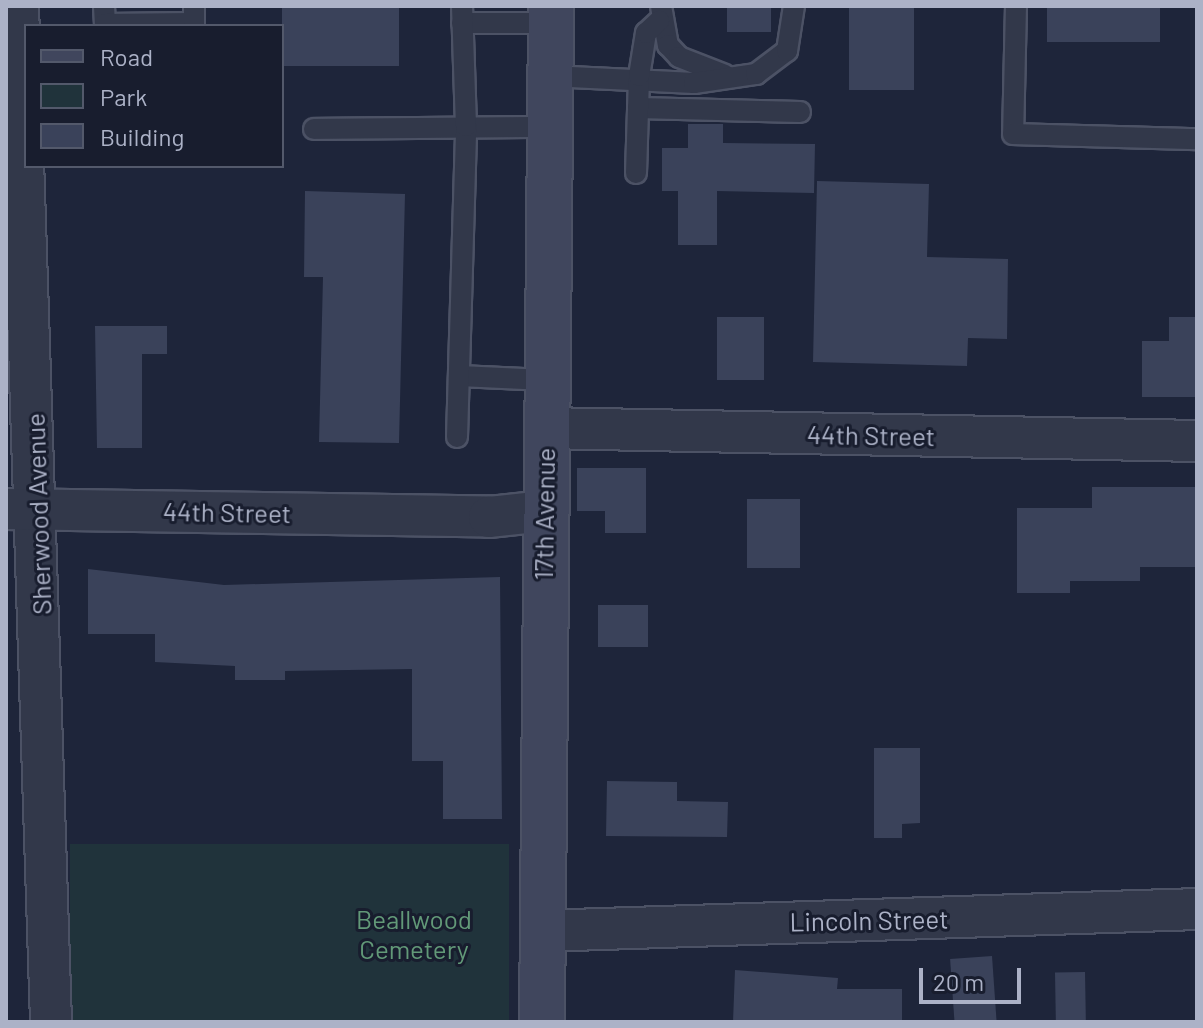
<!DOCTYPE html>
<style>
body{margin:0}
#map{position:relative;width:1203px;height:1028px;overflow:hidden;background:#1e253a;font-family:Barlow,sans-serif}
div>[style]{position:absolute}
.green>*{inset:0;background:#20333b;transform-origin:0 0}
.building>*{inset:0;background:#3a425a;transform-origin:0 0}
.roads{filter:drop-shadow(2px 0 #4c5265) drop-shadow(-2px 0 #4c5265) drop-shadow(0 2px #4c5265) drop-shadow(0 -2px #4c5265)}
.lane>*{height:20px;margin:-10px;padding:0 10px;transform-origin:10px;border-radius:10px;background:#32384a}
.street>*{height:40px;margin:-20px;padding:0 20px;transform-origin:20px;border-radius:20px;background:#32384a}
.secondary>*{height:44px;margin:-22px;padding:0 22px;transform-origin:22px;border-radius:22px;background:#40465d}
span{translate:-50% -50%;white-space:nowrap;text-align:center;line-height:1.15;-webkit-text-stroke:6px #181d2e;paint-order:stroke}
.street-label{font-size:26px;color:#acb2c7}
.park-label{font-size:26px;color:#629978}
.frame{position:absolute;inset:0;border:8px solid #acb2c7;pointer-events:none}
.legend{position:absolute;left:24px;top:24px;width:260px;height:144px;box-sizing:border-box;background:#181d2e;border:2px solid #53596b;margin:0;padding:10px 14px;list-style:none;font-size:24px;color:#acb2c7}
.legend li{display:flex;align-items:center;gap:16px;height:40px}
.legend b{width:40px;border:2px solid #53596b}
.scale{position:absolute;left:919px;top:968px;width:102px;height:36px;box-sizing:border-box;border:4px solid #acb2c7;border-top:0;padding-left:10px;font-size:24px;line-height:28px;white-space:nowrap;color:#acb2c7;-webkit-text-stroke:6px #181d2e;paint-order:stroke}
</style>
<div id="map">
<div class="green">
<i style="left:509px;top:844px;width:178px;height:439px;rotate:90deg"></i>
</div>
<div class="building">
<i style="left:282px;top:6px;width:117px;height:60px"></i>
<i style="left:727px;top:6px;width:44px;height:26px"></i>
<i style="left:849px;top:6px;width:65px;height:84px"></i>
<i style="left:1047px;top:6px;width:113px;height:36px"></i>
<i style="clip-path:polygon(688px 124px,723px 124px,723px 143px,815px 144px,814px 193px,717px 191px,717px 245px,678px 245px,678px 191px,662px 191px,662px 148px,688px 148px)"></i>
<i style="clip-path:polygon(817px 181px,929px 184px,927px 257px,1008px 259px,1007px 339px,968px 338px,967px 366px,813px 362px)"></i>
<i style="clip-path:polygon(305px 191px,405px 194px,399px 443px,319px 442px,323px 277px,304px 277px)"></i>
<i style="left:717px;top:317px;width:47px;height:63px"></i>
<i style="clip-path:polygon(1169px 317px,1197px 317px,1197px 397px,1142px 397px,1142px 341px,1169px 341px)"></i>
<i style="clip-path:polygon(95px 326px,167px 326px,167px 354px,142px 354px,142px 448px,97px 448px)"></i>
<i style="clip-path:polygon(577px 468px,646px 468px,646px 533px,605px 533px,605px 511px,577px 511px)"></i>
<i style="clip-path:polygon(1092px 487px,1197px 487px,1197px 567px,1140px 567px,1140px 581px,1070px 581px,1070px 593px,1017px 593px,1017px 508px,1092px 508px)"></i>
<i style="left:747px;top:499px;width:53px;height:69px"></i>
<i style="clip-path:polygon(88px 569px,224px 585px,500px 577px,502px 819px,443px 819px,443px 761px,412px 761px,412px 669px,285px 671px,285px 680px,235px 680px,235px 666px,155px 662px,155px 634px,88px 634px)"></i>
<i style="left:598px;top:605px;width:50px;height:42px"></i>
<i style="clip-path:polygon(874px 748px,920px 748px,920px 823px,902px 824px,902px 838px,874px 838px)"></i>
<i style="clip-path:polygon(607px 781px,677px 782px,677px 801px,728px 802px,727px 837px,606px 836px)"></i>
<i style="left:992px;top:956px;width:66px;height:42px;rotate:86deg"></i>
<i style="clip-path:polygon(735px 970px,838px 978px,837px 989px,902px 989px,902px 1022px,733px 1022px)"></i>
<i style="left:1085px;top:972px;width:50px;height:30px;rotate:89deg"></i>
</div>
<div class="roads">
<div class="lane">
<i style="left:104px;top:6px;width:18px;rotate:87deg"></i>
<i style="left:105px;top:24px;width:89px;rotate:-0.6deg"></i>
<i style="left:194px;top:23px;width:17px;rotate:-90deg"></i>
<i style="left:661px;top:6px;width:40px;rotate:80deg"></i>
<i style="left:668px;top:45px;width:16px;rotate:47deg"></i>
<i style="left:679px;top:57px;width:49px;rotate:21.4deg"></i>
<i style="left:1016px;top:6px;width:128px;rotate:91.3deg"></i>
<i style="left:1013px;top:134px;width:184px;rotate:1.6deg"></i>
<i style="left:462px;top:23px;width:89px"></i>
<i style="left:550px;top:76px;width:144px;rotate:2.8deg"></i>
<i style="left:694px;top:83px;width:63px;rotate:-8.3deg"></i>
<i style="left:756px;top:74px;width:39px;rotate:-37deg"></i>
<i style="left:787px;top:51px;width:46px;rotate:-81.2deg"></i>
<i style="left:638px;top:108px;width:162px;rotate:1.4deg"></i>
<i style="left:314px;top:129px;width:235px;rotate:-0.5deg"></i>
<i style="left:636px;top:173px;width:97px;rotate:-88.2deg"></i>
<i style="left:639px;top:76px;width:44px;rotate:-80.8deg"></i>
<i style="left:646px;top:33px;width:18px;rotate:-43deg"></i>
<i style="left:459px;top:376px;width:87px;rotate:2.6deg"></i>
<i style="left:457px;top:437px;width:311px;rotate:-88.3deg"></i>
<i style="left:466px;top:126px;width:120px;rotate:-91.9deg"></i>
</div>
<div class="street">
<i style="left:18px;top:6px;width:1017px;rotate:88.14deg"></i>
<i style="left:545px;top:428px;width:652px;rotate:1.14deg"></i>
<i style="left:6px;top:509px;width:483px;rotate:0.9deg"></i>
<i style="left:489px;top:517px;width:55px;rotate:-6.2deg"></i>
<i style="left:542px;top:931px;width:655px;rotate:-1.92deg"></i>
</div>
<div class="secondary">
<i style="left:542px;top:1022px;width:1016px;rotate:-89.49deg"></i>
</div>
</div>
<div class="street-label">
<span style="left:871px;top:435px;rotate:1deg">44th Street</span>
<span style="left:227px;top:512px;rotate:1deg">44th Street</span>
<span style="left:38px;top:514px;rotate:-92deg">Sherwood Avenue</span>
<span style="left:544px;top:514px;rotate:-89deg">17th Avenue</span>
<span style="left:869px;top:920px;rotate:-1deg">Lincoln Street</span>
</div>
<div class="park-label">
<span style="left:414px;top:934px">Beallwood<br>Cemetery</span>
</div>
<div class="frame"></div>
<ul class="legend">
<li><b style="height:10px;background:#40465d"></b>Road</li>
<li><b style="height:22px;background:#20333b"></b>Park</li>
<li><b style="height:22px;background:#3a425a"></b>Building</li>
</ul>
<div class="scale">20 m</div>
</div>
